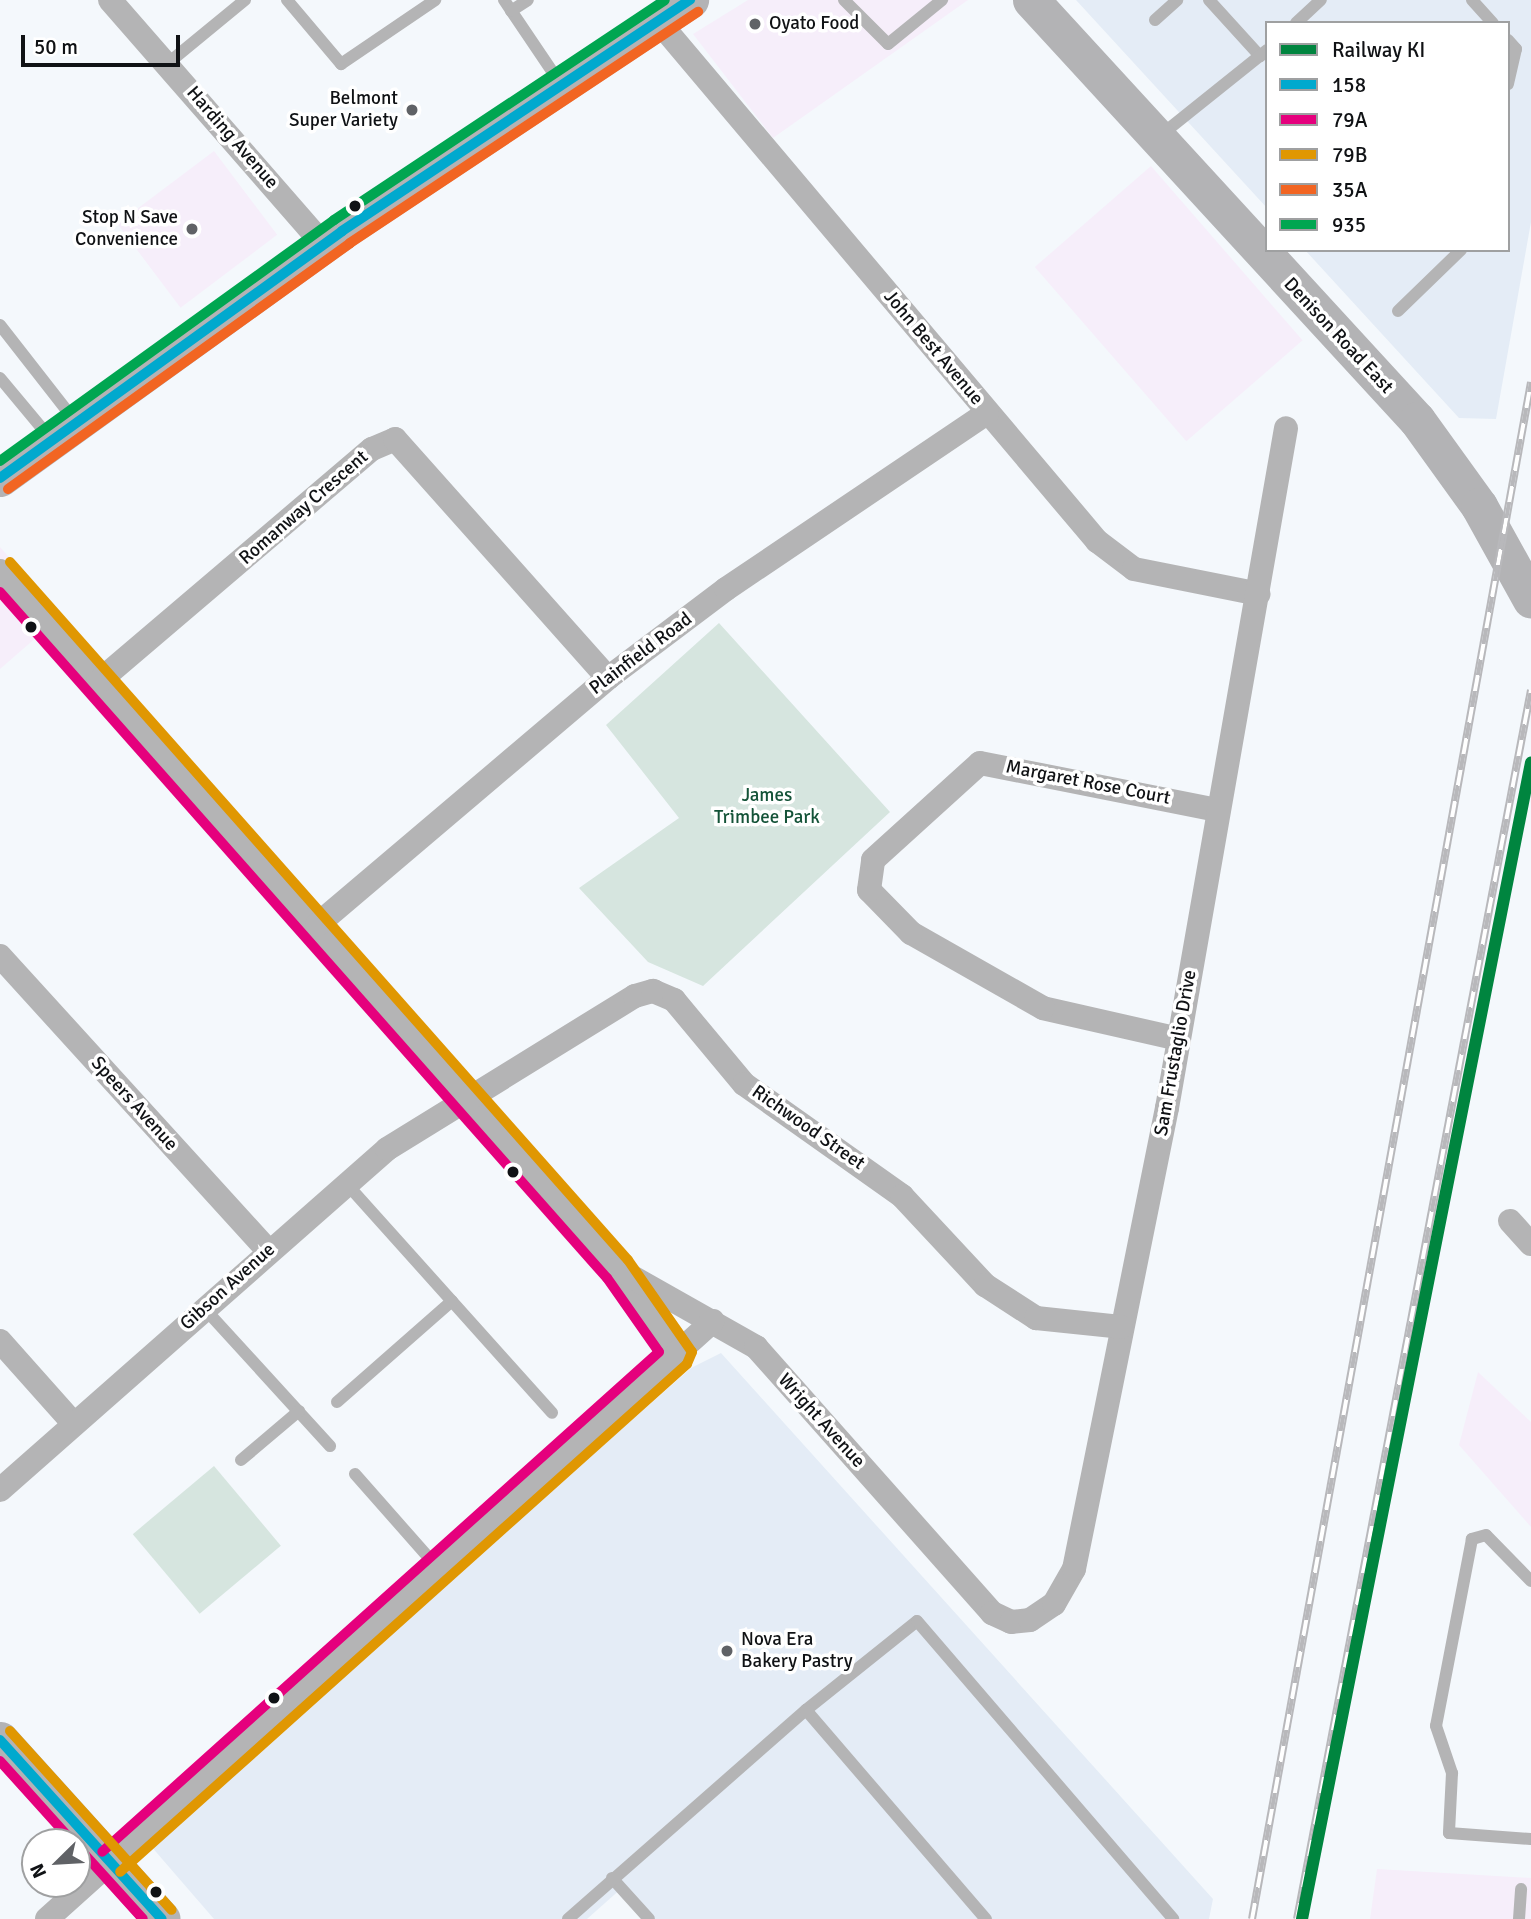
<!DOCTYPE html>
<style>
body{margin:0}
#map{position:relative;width:1531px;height:1919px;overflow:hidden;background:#f4f8fc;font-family:Signika,sans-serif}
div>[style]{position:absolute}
.commercial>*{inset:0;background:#f6eefa;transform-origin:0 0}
.built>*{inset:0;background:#e4ecf6}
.green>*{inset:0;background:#d6e5df;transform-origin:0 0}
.lane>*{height:12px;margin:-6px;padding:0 6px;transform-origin:6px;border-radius:6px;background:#b4b4b5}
.street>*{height:24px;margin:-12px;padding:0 12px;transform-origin:12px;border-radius:12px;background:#b4b4b5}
.secondary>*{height:37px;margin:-18.5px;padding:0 18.5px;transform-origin:18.5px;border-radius:18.5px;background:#b3b3b5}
.rail>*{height:8px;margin-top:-4px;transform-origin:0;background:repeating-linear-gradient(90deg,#fff 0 16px,#b8b8bb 0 32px);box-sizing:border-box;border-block:2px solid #b8b8bb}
.bus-1>*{height:10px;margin:-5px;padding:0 5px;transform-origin:5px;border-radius:5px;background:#00a9ce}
.bus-2>*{height:10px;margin:-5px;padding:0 5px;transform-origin:5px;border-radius:5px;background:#e5007d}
.bus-3>*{height:10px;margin:-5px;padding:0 5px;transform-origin:5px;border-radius:5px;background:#e09702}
.bus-4>*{height:10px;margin:-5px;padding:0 5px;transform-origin:5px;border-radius:5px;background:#f26522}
.bus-5>*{height:10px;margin:-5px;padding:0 5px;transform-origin:5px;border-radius:5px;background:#00a651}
.rail-1>*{height:12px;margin:-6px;padding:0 6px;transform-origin:6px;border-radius:6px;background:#00853f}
.dots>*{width:19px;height:19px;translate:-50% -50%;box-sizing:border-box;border:4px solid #fff;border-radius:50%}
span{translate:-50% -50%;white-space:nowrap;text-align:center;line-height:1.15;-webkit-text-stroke:7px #fff;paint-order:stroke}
.poi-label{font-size:19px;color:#101215}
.left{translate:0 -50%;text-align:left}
.right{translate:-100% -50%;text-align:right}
.street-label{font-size:19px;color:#101215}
.park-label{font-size:19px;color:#145338}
.legend{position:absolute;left:1265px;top:21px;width:245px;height:231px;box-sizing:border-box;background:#fff;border:2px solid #9fa0a1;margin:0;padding:9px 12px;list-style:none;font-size:21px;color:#101215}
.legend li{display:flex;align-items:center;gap:14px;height:35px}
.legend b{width:35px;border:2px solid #9fa0a1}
.north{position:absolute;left:21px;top:1828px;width:70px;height:70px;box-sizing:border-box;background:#fff;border:2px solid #9fa0a1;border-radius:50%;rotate:246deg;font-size:19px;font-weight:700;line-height:28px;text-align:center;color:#101215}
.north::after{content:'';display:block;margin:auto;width:24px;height:32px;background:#606266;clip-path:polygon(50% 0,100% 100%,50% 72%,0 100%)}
.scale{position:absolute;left:21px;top:35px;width:159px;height:32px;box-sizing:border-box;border:4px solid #101215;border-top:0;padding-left:9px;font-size:21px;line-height:24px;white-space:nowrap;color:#101215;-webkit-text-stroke:5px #fff;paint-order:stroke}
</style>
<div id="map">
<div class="commercial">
<i style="clip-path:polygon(748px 0,968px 0,773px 138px,693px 34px)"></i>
<i style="left:214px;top:151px;width:105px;height:121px;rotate:53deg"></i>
<i style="left:1151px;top:166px;width:231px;height:154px;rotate:49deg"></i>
<i style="clip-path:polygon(0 547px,61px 616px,0 669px)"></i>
<i style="clip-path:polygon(1478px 1372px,1531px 1422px,1531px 1527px,1459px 1445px)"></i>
<i style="clip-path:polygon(1377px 1869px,1531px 1878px,1531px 1919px,1370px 1919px)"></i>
</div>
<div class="built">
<i style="clip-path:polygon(1076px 0,1531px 0,1531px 222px,1496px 419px,1459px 418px,1305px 250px,1508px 250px,1508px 23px,1267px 23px,1267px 208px)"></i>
<i style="clip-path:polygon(721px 1353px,1213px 1899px,1209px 1919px,650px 1919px,623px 1887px,587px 1919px,214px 1919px,150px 1845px,691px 1368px)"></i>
</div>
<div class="green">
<i style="clip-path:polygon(719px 623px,890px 812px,703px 986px,648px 962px,579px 888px,679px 818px,606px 725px)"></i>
<i style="left:214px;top:1466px;width:104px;height:106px;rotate:50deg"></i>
</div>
<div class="lane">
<i style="left:287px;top:0;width:84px;rotate:49.8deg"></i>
<i style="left:341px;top:64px;width:114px;rotate:-34.2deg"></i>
<i style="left:504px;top:0;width:100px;rotate:56deg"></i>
<i style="left:844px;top:0;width:62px;rotate:45deg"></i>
<i style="left:888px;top:44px;width:70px;rotate:-39.2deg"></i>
<i style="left:1209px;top:0;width:76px;rotate:47.7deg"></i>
<i style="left:1472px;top:0;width:31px;rotate:48deg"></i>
<i style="left:511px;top:11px;width:20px;rotate:-33deg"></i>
<i style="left:1155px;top:20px;width:30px;rotate:-42deg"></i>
<i style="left:1296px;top:23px;width:34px;rotate:-43deg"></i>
<i style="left:1508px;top:40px;width:12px;rotate:48deg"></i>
<i style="left:1516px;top:49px;width:36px;rotate:103deg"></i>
<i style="left:167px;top:64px;width:101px;rotate:-39.4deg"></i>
<i style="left:1161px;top:135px;width:136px;rotate:-38.7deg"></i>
<i style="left:1398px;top:311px;width:88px;rotate:-44.1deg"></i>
<i style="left:0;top:325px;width:122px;rotate:52deg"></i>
<i style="left:0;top:378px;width:78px;rotate:50.2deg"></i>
<i style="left:345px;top:1182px;width:310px;rotate:48.1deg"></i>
<i style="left:204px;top:1308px;width:187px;rotate:47.6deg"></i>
<i style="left:337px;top:1402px;width:153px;rotate:-41.3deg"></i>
<i style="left:241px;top:1460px;width:76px;rotate:-40.2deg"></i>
<i style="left:355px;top:1474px;width:125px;rotate:48.6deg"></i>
<i style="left:1531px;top:1581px;width:64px;rotate:-134.4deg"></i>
<i style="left:1486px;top:1535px;width:15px;rotate:164deg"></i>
<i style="left:1472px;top:1539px;width:190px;rotate:100.9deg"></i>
<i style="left:1436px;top:1726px;width:50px;rotate:71.2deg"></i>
<i style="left:1452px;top:1773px;width:60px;rotate:92.9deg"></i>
<i style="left:1449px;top:1833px;width:82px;rotate:4.2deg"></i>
<i style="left:806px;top:1710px;width:142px;rotate:-38.7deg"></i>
<i style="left:917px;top:1621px;width:393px;rotate:49.3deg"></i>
<i style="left:612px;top:1878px;width:55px;rotate:47.9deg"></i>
<i style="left:568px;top:1919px;width:317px;rotate:-41.3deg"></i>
<i style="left:806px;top:1710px;width:276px;rotate:49.3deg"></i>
<i style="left:1519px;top:1919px;width:30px;rotate:-86deg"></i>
</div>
<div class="street">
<i style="left:110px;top:0;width:325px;rotate:48.9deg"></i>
<i style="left:658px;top:21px;width:681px;rotate:49.83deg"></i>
<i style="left:1097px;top:541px;width:46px;rotate:37.1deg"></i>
<i style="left:1134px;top:569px;width:127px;rotate:11.3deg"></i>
<i style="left:0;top:571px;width:932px;rotate:48.48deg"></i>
<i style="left:618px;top:1269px;width:104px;rotate:54.8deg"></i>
<i style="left:98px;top:682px;width:360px;rotate:-40.4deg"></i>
<i style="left:372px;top:449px;width:25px;rotate:-23deg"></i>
<i style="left:395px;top:439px;width:320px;rotate:48.3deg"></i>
<i style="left:317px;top:925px;width:382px;rotate:-40.3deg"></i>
<i style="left:608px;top:678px;width:148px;rotate:-37deg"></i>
<i style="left:726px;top:589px;width:315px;rotate:-34deg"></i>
<i style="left:0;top:956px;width:399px;rotate:47.7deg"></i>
<i style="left:1179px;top:1039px;width:139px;rotate:-167.2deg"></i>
<i style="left:1043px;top:1008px;width:152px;rotate:-150.4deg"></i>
<i style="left:911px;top:933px;width:60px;rotate:-134.3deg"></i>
<i style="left:869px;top:890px;width:30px;rotate:-82deg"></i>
<i style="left:873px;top:860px;width:144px;rotate:-42.2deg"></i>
<i style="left:980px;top:763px;width:243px;rotate:11.2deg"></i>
<i style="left:1510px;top:1221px;width:31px;rotate:48deg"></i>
<i style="left:618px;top:1269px;width:159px;rotate:29.5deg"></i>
<i style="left:756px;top:1347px;width:356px;rotate:48.4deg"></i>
<i style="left:992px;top:1613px;width:21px;rotate:25deg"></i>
<i style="left:1011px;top:1622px;width:19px;rotate:-6deg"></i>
<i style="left:1030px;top:1620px;width:29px;rotate:-34deg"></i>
<i style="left:1054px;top:1604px;width:40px;rotate:-60.3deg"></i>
<i style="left:1074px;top:1569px;width:470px;rotate:-78.6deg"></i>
<i style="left:1167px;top:1108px;width:690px;rotate:-80.07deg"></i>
<i style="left:0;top:1341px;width:111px;rotate:48.3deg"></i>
<i style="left:0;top:1490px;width:516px;rotate:-41.38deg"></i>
<i style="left:387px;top:1149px;width:291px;rotate:-31.7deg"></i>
<i style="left:635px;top:996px;width:19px;rotate:-16deg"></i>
<i style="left:653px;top:991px;width:23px;rotate:23deg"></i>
<i style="left:674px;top:1000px;width:109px;rotate:50.2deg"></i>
<i style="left:744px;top:1084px;width:194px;rotate:35.3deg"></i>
<i style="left:902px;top:1196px;width:122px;rotate:47deg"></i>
<i style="left:985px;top:1285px;width:61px;rotate:32.9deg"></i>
<i style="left:1036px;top:1318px;width:85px;rotate:6deg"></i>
<i style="left:47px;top:1919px;width:895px;rotate:-41.92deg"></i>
</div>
<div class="secondary">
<i style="left:1031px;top:0;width:570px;rotate:47.42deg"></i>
<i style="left:1417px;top:420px;width:106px;rotate:54.2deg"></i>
<i style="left:1479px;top:506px;width:107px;rotate:61deg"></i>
<i style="left:0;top:478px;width:422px;rotate:-35.8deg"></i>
<i style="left:342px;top:231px;width:418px;rotate:-33.6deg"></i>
<i style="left:0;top:1740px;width:241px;rotate:47.9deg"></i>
</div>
<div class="rail">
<i style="left:1252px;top:1919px;width:1562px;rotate:-79.71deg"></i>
<i style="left:1297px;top:1919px;width:1251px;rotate:-79.22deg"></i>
</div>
<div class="bus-1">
<i style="left:0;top:478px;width:422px;rotate:-35.8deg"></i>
<i style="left:342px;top:231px;width:418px;rotate:-33.6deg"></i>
<i style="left:0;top:1740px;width:241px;rotate:47.9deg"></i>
</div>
<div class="bus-2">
<i style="left:0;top:592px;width:916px;rotate:48.5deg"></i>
<i style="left:607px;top:1278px;width:90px;rotate:54.9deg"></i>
<i style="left:659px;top:1352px;width:748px;rotate:138.09deg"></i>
<i style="left:0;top:1761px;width:109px;rotate:48deg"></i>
<i style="left:77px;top:1846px;width:98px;rotate:47.9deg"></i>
</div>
<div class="bus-3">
<i style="left:10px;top:562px;width:932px;rotate:48.48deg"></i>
<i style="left:628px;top:1260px;width:112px;rotate:55.2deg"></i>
<i style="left:692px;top:1352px;width:13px;rotate:113deg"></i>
<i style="left:687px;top:1364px;width:761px;rotate:138.14deg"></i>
<i style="left:10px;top:1731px;width:241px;rotate:47.9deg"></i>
</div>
<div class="bus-4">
<i style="left:8px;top:489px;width:421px;rotate:-35.7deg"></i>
<i style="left:350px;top:243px;width:418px;rotate:-33.6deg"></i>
</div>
<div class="bus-5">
<i style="left:0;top:461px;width:412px;rotate:-35.8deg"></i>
<i style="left:334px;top:220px;width:397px;rotate:-33.6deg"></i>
</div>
<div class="rail-1">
<i style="left:1302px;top:1919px;width:1179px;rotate:-78.8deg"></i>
</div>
<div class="dots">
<i style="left:755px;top:24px;background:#606266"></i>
<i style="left:412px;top:110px;background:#606266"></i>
<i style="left:355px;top:206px;background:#101215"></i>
<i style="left:192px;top:229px;background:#606266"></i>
<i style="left:31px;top:627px;background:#101215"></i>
<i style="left:513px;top:1172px;background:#101215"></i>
<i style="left:727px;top:1651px;background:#606266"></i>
<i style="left:274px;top:1698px;background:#101215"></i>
<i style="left:156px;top:1892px;background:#101215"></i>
</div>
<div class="poi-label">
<span class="left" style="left:769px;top:24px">Oyato Food</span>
<span class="right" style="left:398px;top:110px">Belmont<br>Super Variety</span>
<span class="right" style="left:178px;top:229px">Stop N Save<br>Convenience</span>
<span class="left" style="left:741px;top:1651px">Nova Era<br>Bakery Pastry</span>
</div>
<div class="street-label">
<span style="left:232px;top:138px;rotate:49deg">Harding Avenue</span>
<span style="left:1338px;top:336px;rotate:47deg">Denison Road East</span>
<span style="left:933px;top:348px;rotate:50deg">John Best Avenue</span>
<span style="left:304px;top:508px;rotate:-41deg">Romanway Crescent</span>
<span style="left:641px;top:654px;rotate:-37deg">Plainfield Road</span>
<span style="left:1088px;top:783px;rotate:11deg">Margaret Rose Court</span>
<span style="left:1176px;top:1053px;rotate:-80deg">Sam Frustaglio Drive</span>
<span style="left:134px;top:1104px;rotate:48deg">Speers Avenue</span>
<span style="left:808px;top:1128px;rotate:35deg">Richwood Street</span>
<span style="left:228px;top:1287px;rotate:-42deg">Gibson Avenue</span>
<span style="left:821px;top:1421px;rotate:48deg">Wright Avenue</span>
</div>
<div class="park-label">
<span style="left:767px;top:807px">James<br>Trimbee Park</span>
</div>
<ul class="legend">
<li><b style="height:9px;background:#00853f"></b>Railway KI</li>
<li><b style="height:9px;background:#00a9ce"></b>158</li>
<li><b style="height:9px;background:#e5007d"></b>79A</li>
<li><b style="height:9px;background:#e09702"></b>79B</li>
<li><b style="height:9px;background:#f26522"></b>35A</li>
<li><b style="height:9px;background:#00a651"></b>935</li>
</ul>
<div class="north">N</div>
<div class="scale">50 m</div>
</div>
